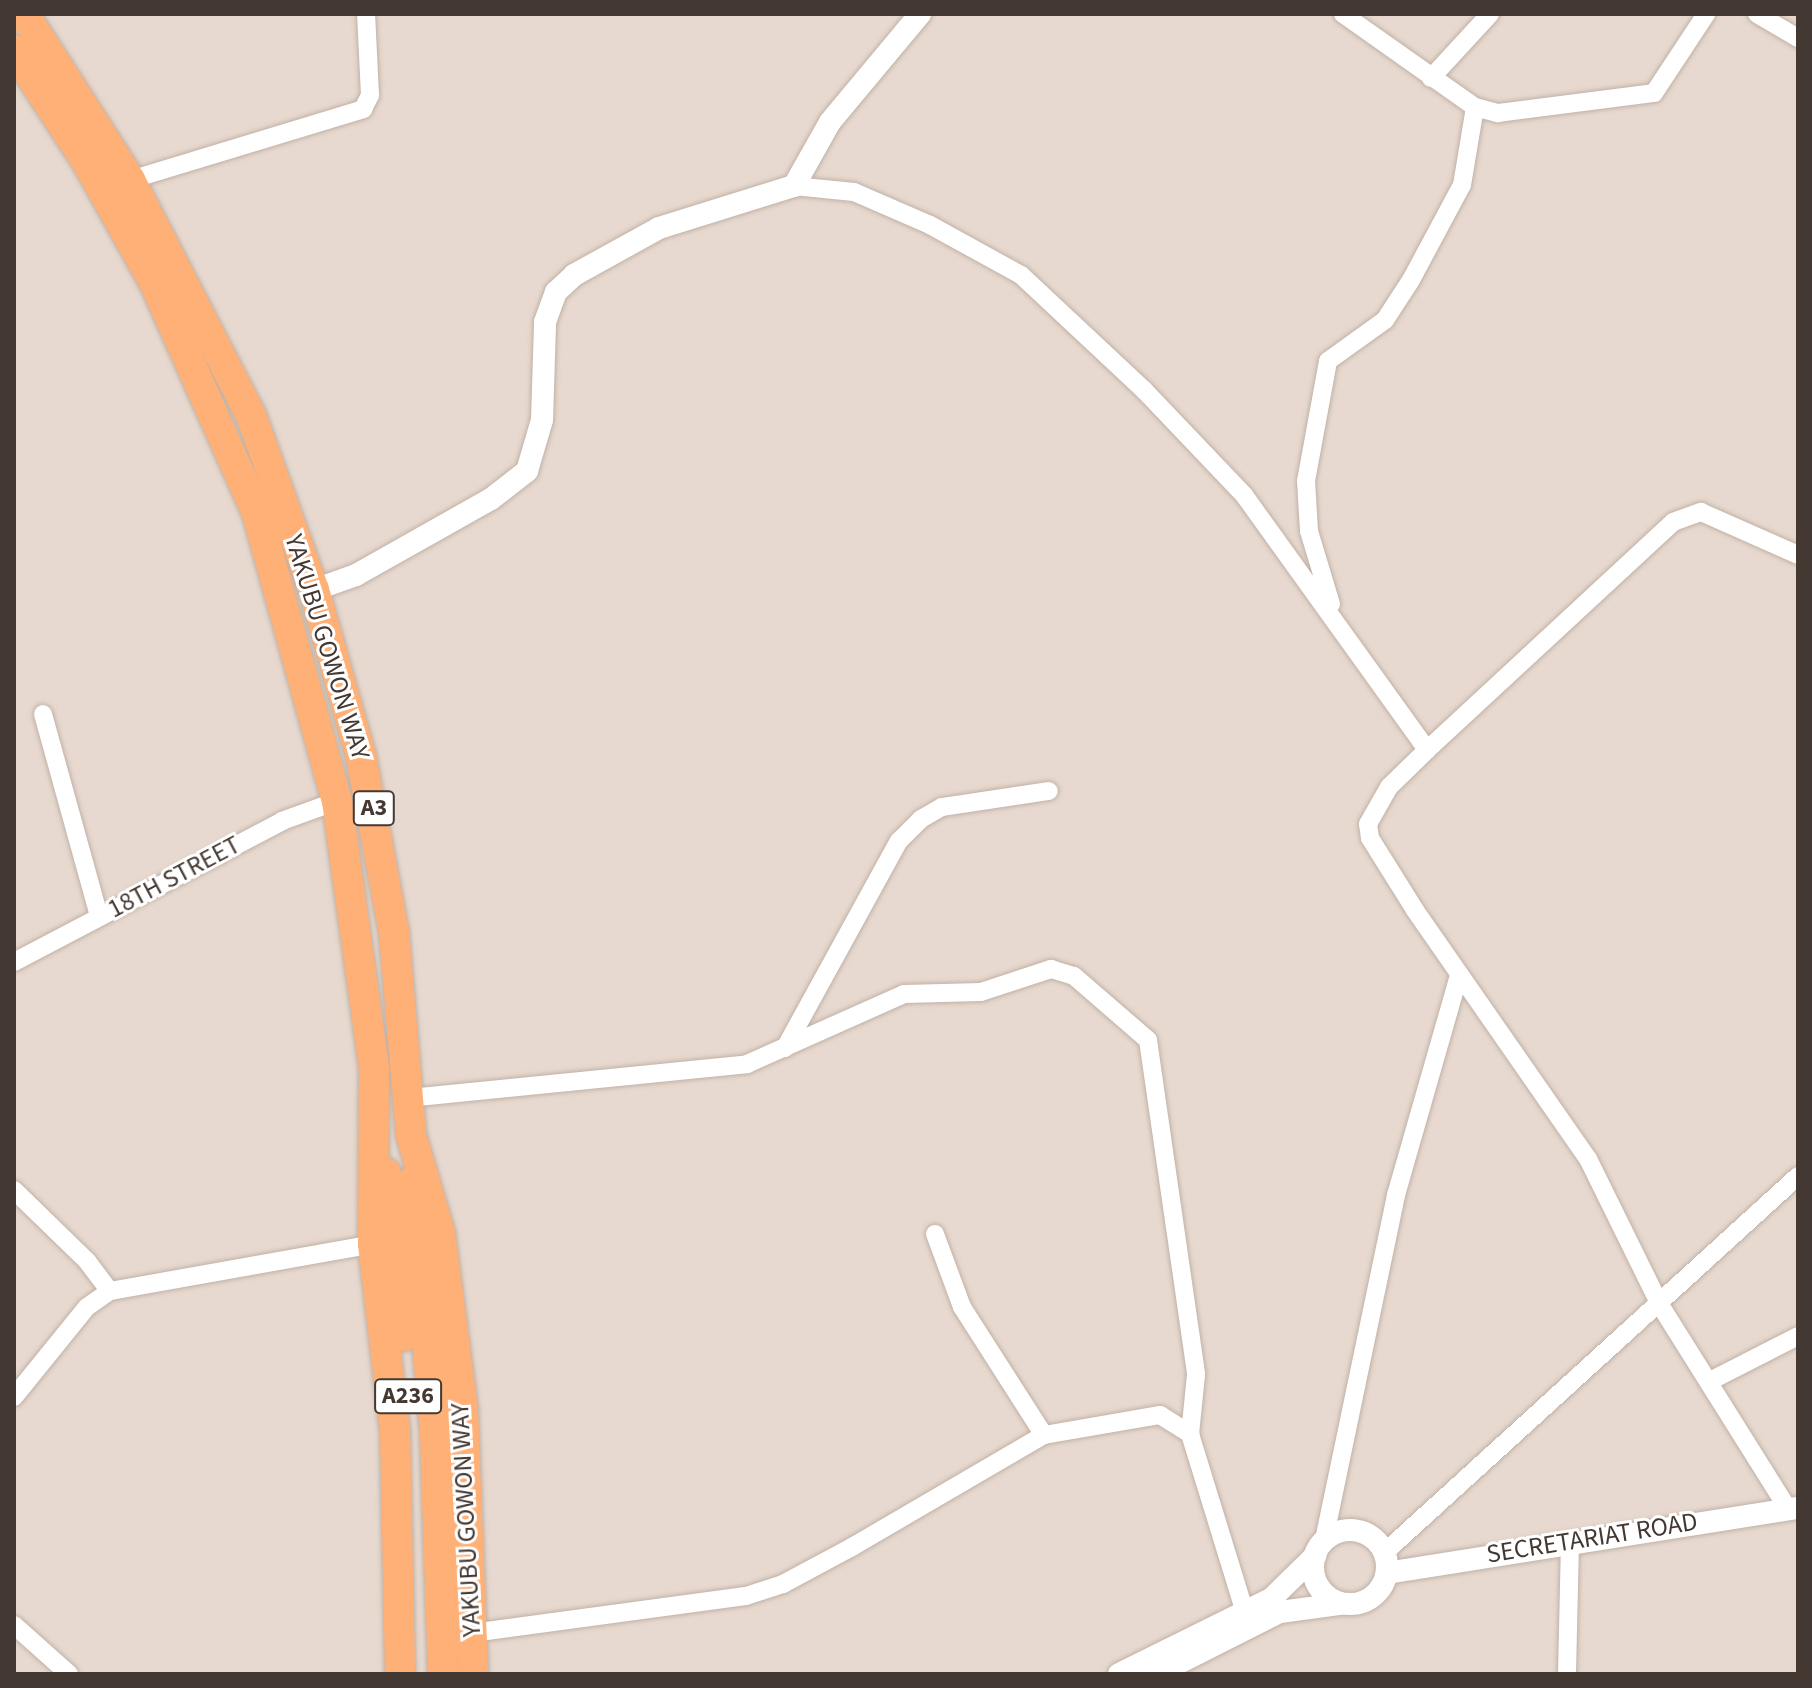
<!DOCTYPE html>
<html>
<head>
<meta charset="utf-8">
<style>
  body { margin:0 }
  #map { position:relative; width:1812px; height:1688px; overflow:hidden; background:#f2e8e1; font-family:"Source Sans 3",sans-serif }
  div>[style] { position:absolute }
  .residential>* { inset:0; background:#e7d9cf; transform-origin:0 0 }
  .roads { filter:drop-shadow(0 0 2px #c1b1a6) drop-shadow(0 0 2px #c1b1a6) }
  .minor>* { height:18px; margin:-9px; padding:0 9px; transform-origin:9px; border-radius:9px; background:#fff }
  .tertiary>* { height:22px; margin:-11px; padding:0 11px; transform-origin:11px; border-radius:11px; background:#fff }
  .tertiary>.ring { margin:-11px; padding:0; box-sizing:content-box; background:none; border:22px solid #fff; border-radius:50% }
  .trunk>* { height:30px; margin:-15px; padding:0 15px; transform-origin:15px; border-radius:15px; background:#ffb076 }
  span { translate:-50% -50%; white-space:nowrap; text-align:center; line-height:1.15; -webkit-text-stroke:6px #fff; paint-order:stroke }
  .shield-label span { padding:2px 6px; background:#fff; border:2px solid; border-radius:6px; -webkit-text-stroke-width:0 }
  .shield-label { font-size:24px; color:#443832; font-weight:700 }
  .street-label { font-size:26px; color:#443832 }
  .frame { position:absolute; inset:0; border:16px solid #443832; pointer-events:none }
</style>
</head>
<body>
<div id="map">
  <div class="residential">
    <div style="left:14px;top:14px;width:1784px;height:1660px"></div>
  </div>
  <div class="roads">
    <div class="minor">
      <div style="left:1343px;top:14px;width:161px;rotate:35.2deg"></div>
      <div style="left:1475px;top:107px;width:24px;rotate:15deg"></div>
      <div style="left:1498px;top:113px;width:157px;rotate:-7.3deg"></div>
      <div style="left:1654px;top:93px;width:95px;rotate:-56.6deg"></div>
      <div style="left:1757px;top:14px;width:48px;rotate:30.3deg"></div>
      <div style="left:1431px;top:78px;width:87px;rotate:-47.3deg"></div>
      <div style="left:130px;top:180px;width:244px;rotate:-16.9deg"></div>
      <div style="left:363px;top:109px;width:16px;rotate:-63deg"></div>
      <div style="left:370px;top:95px;width:81px;rotate:-92.8deg"></div>
      <div style="left:794px;top:186px;width:60px;rotate:5.7deg"></div>
      <div style="left:854px;top:192px;width:83px;rotate:23.5deg"></div>
      <div style="left:930px;top:225px;width:104px;rotate:28.8deg"></div>
      <div style="left:1021px;top:275px;width:168px;rotate:43.1deg"></div>
      <div style="left:1144px;top:390px;width:145px;rotate:46.4deg"></div>
      <div style="left:1244px;top:495px;width:314px;rotate:54.3deg"></div>
      <div style="left:1331px;top:604px;width:76px;rotate:-106.8deg"></div>
      <div style="left:1309px;top:531px;width:50px;rotate:-93.4deg"></div>
      <div style="left:1306px;top:481px;width:122px;rotate:-79.6deg"></div>
      <div style="left:1328px;top:361px;width:70px;rotate:-35.7deg"></div>
      <div style="left:1385px;top:320px;width:48px;rotate:-57deg"></div>
      <div style="left:1411px;top:280px;width:108px;rotate:-61.8deg"></div>
      <div style="left:1462px;top:185px;width:79px;rotate:-80.5deg"></div>
      <div style="left:43px;top:714px;width:210px;rotate:74.5deg"></div>
      <div style="left:14px;top:962px;width:303px;rotate:-27.7deg"></div>
      <div style="left:282px;top:821px;width:59px;rotate:-20deg"></div>
      <div style="left:785px;top:1048px;width:236px;rotate:-61.2deg"></div>
      <div style="left:899px;top:841px;width:31px;rotate:-45deg"></div>
      <div style="left:921px;top:819px;width:24px;rotate:-30deg"></div>
      <div style="left:942px;top:807px;width:108px;rotate:-8.5deg"></div>
      <div style="left:409px;top:1098px;width:340px;rotate:-5.7deg"></div>
      <div style="left:747px;top:1064px;width:172px;rotate:-24deg"></div>
      <div style="left:904px;top:994px;width:77px;rotate:-1.5deg"></div>
      <div style="left:981px;top:992px;width:74px;rotate:-18.2deg"></div>
      <div style="left:1051px;top:969px;width:24px;rotate:17deg"></div>
      <div style="left:1074px;top:976px;width:98px;rotate:40.9deg"></div>
      <div style="left:1148px;top:1040px;width:338px;rotate:81.8deg"></div>
      <div style="left:1196px;top:1375px;width:59px;rotate:95.8deg"></div>
      <div style="left:14px;top:1190px;width:102px;rotate:44.2deg"></div>
      <div style="left:87px;top:1261px;width:38px;rotate:53deg"></div>
      <div style="left:935px;top:1234px;width:78px;rotate:69.7deg"></div>
      <div style="left:962px;top:1307px;width:152px;rotate:57.4deg"></div>
      <div style="left:1710px;top:1381px;width:99px;rotate:-27.1deg"></div>
      <div style="left:14px;top:1397px;width:116px;rotate:-51deg"></div>
      <div style="left:87px;top:1307px;width:28px;rotate:-35deg"></div>
      <div style="left:110px;top:1291px;width:267px;rotate:-10.1deg"></div>
      <div style="left:1788px;top:1509px;width:243px;rotate:-122.1deg"></div>
      <div style="left:1659px;top:1303px;width:161px;rotate:-116.2deg"></div>
      <div style="left:1588px;top:1159px;width:303px;rotate:-124.8deg"></div>
      <div style="left:1415px;top:910px;width:85px;rotate:-122deg"></div>
      <div style="left:1370px;top:838px;width:14px;rotate:-98deg"></div>
      <div style="left:1368px;top:824px;width:43px;rotate:-60.4deg"></div>
      <div style="left:1389px;top:787px;width:53px;rotate:-44.2deg"></div>
      <div style="left:1427px;top:750px;width:335px;rotate:-42.8deg"></div>
      <div style="left:1673px;top:522px;width:30px;rotate:-20deg"></div>
      <div style="left:1701px;top:512px;width:106px;rotate:23.9deg"></div>
      <div style="left:1324px;top:1540px;width:352px;rotate:-78.2deg"></div>
      <div style="left:1396px;top:1195px;width:229px;rotate:-74deg"></div>
      <div style="left:1384px;top:1553px;width:560px;rotate:-42.32deg"></div>
      <div style="left:14px;top:1625px;width:74px;rotate:41.7deg"></div>
      <div style="left:472px;top:1633px;width:276px;rotate:-7.7deg"></div>
      <div style="left:746px;top:1596px;width:39px;rotate:-18deg"></div>
      <div style="left:783px;top:1584px;width:78px;rotate:-28.2deg"></div>
      <div style="left:852px;top:1547px;width:222px;rotate:-30.3deg"></div>
      <div style="left:1044px;top:1435px;width:118px;rotate:-9.8deg"></div>
      <div style="left:1160px;top:1415px;width:36px;rotate:32deg"></div>
      <div style="left:1190px;top:1434px;width:184px;rotate:72.9deg"></div>
      <div style="left:1567px;top:1674px;width:133px;rotate:-88.7deg"></div>
    </div>
    <div class="tertiary">
      <div style="left:314px;top:590px;width:45px;rotate:-19.7deg"></div>
      <div style="left:356px;top:575px;width:155px;rotate:-29.4deg"></div>
      <div style="left:491px;top:499px;width:46px;rotate:-37.9deg"></div>
      <div style="left:527px;top:471px;width:53px;rotate:-73.6deg"></div>
      <div style="left:542px;top:420px;width:98px;rotate:-88.2deg"></div>
      <div style="left:545px;top:322px;width:32px;rotate:-70deg"></div>
      <div style="left:556px;top:292px;width:25px;rotate:-43deg"></div>
      <div style="left:574px;top:275px;width:97px;rotate:-28.9deg"></div>
      <div style="left:659px;top:228px;width:141px;rotate:-17.3deg"></div>
      <div style="left:794px;top:186px;width:73px;rotate:-60.6deg"></div>
      <div style="left:830px;top:122px;width:141px;rotate:-50.2deg"></div>
      <div class="ring" style="left:1313px;top:1530px;width:52px;height:52px"></div>
      <div style="left:1387px;top:1573px;width:416px;rotate:-9deg"></div>
      <div style="left:1119px;top:1674px;width:169px;rotate:-26.3deg"></div>
      <div style="left:1271px;top:1599px;width:62px;rotate:-44.3deg"></div>
      <div style="left:1157px;top:1674px;width:138px;rotate:-26.8deg"></div>
      <div style="left:1280px;top:1612px;width:61px;rotate:-7.6deg"></div>
    </div>
    <div class="trunk">
      <div style="left:24px;top:14px;width:197px;rotate:57.4deg"></div>
      <div style="left:130px;top:180px;width:264px;rotate:62.8deg"></div>
      <div style="left:251px;top:415px;width:186px;rotate:70.2deg"></div>
      <div style="left:314px;top:590px;width:173px;rotate:74.2deg"></div>
      <div style="left:361px;top:756px;width:179px;rotate:79.4deg"></div>
      <div style="left:394px;top:932px;width:204px;rotate:85.2deg"></div>
      <div style="left:411px;top:1135px;width:102px;rotate:73.5deg"></div>
      <div style="left:440px;top:1233px;width:179px;rotate:82.6deg"></div>
      <div style="left:463px;top:1411px;width:263px;rotate:87.8deg"></div>
      <div style="left:14px;top:50px;width:134px;rotate:56.9deg"></div>
      <div style="left:87px;top:162px;width:140px;rotate:60.9deg"></div>
      <div style="left:155px;top:284px;width:251px;rotate:66deg"></div>
      <div style="left:257px;top:513px;width:299px;rotate:74.5deg"></div>
      <div style="left:337px;top:801px;width:271px;rotate:82.1deg"></div>
      <div style="left:374px;top:1069px;width:175px;rotate:90.3deg"></div>
      <div style="left:373px;top:1244px;width:188px;rotate:83.3deg"></div>
      <div style="left:395px;top:1431px;width:243px;rotate:88.8deg"></div>
      <div style="left:386px;top:1173px;width:164px;rotate:84deg"></div>
      <div style="left:413px;top:1181px;width:254px;rotate:85deg"></div>
      <div style="left:435px;top:1434px;width:240px;rotate:88.1deg"></div>
    </div>
  </div>
  <div class="shield-label">
    <span style="left:374px;top:808px">A3</span>
    <span style="left:408px;top:1396px">A236</span>
  </div>
  <div class="street-label">
    <span style="left:327px;top:647px;rotate:73deg">YAKUBU GOWON WAY</span>
    <span style="left:174px;top:877px;rotate:-28deg">18TH STREET</span>
    <span style="left:466px;top:1520px;rotate:-93deg">YAKUBU GOWON WAY</span>
    <span style="left:1592px;top:1538px;rotate:-9deg">SECRETARIAT ROAD</span>
  </div>
  <div class="frame"></div>
</div>
</body>
</html>
